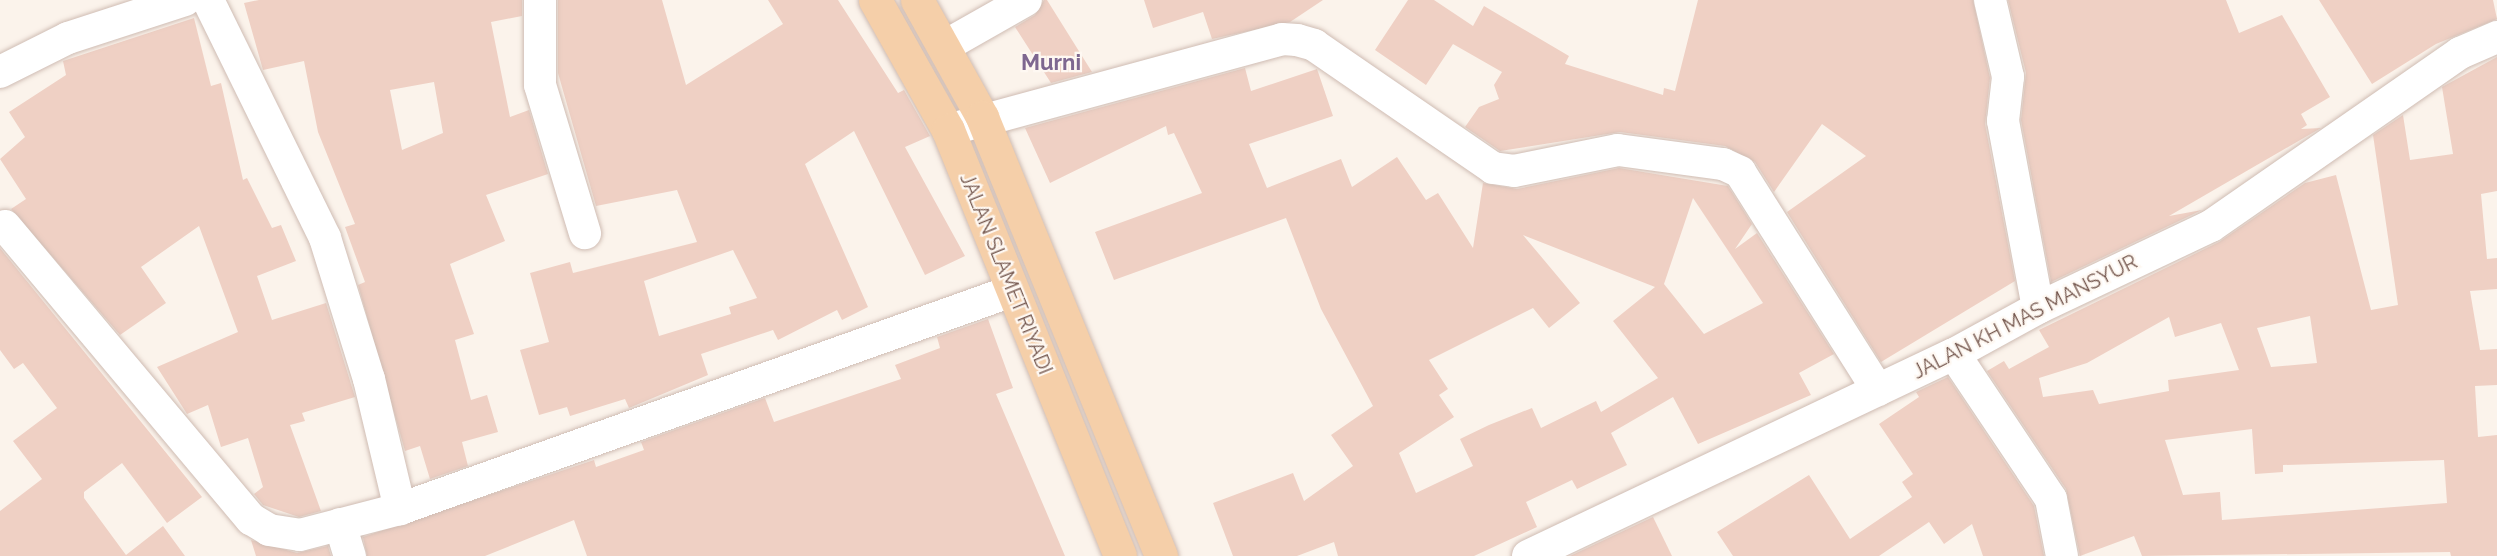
<!DOCTYPE html>
<html>
<head>
<meta charset="utf-8">
<style>
  body { margin:0 }
  #map { position:relative; width:2497px; height:556px; overflow:hidden; background:#fbf3eb; font-family:Raleway,sans-serif }
  div>[style] { position:absolute }
  .building>* { inset:0; background:#efd0c4 }
  .roads { filter:drop-shadow(0 0 2px #cfbcb3) drop-shadow(0 0 2px #cfbcb3) }
  .minor>* { height:32px; margin:-16px; padding:0 16px; transform-origin:16px; border-radius:16px; background:#fff }
  .major>* { height:33px; margin:-16.5px; padding:0 16.5px; transform-origin:16.5px; border-radius:16.5px; background:#f5cfa9 }
  span { translate:-50% -50%; white-space:nowrap; text-align:center; line-height:1.15; -webkit-text-stroke:4.5px #fef8f2; paint-order:stroke }
  .street-label { font-size:20px; color:#75584f }
  .quarter-label { font-size:22px; color:#7e6790; font-weight:700 }
</style>
</head>
<body>
<div id="map">
  <div class="building">
    <div style="clip-path:polygon(evenodd,259px 0,522px 0,522px 16px,491px 22px,510px 117px,529px 110px,548px 174px,486px 195px,505px 241px,450px 264px,474px 334px,455px 340px,471px 400px,487px 395px,498px 432px,462px 442px,468px 466px,430px 479px,420px 446px,405px 451px,358px 285px,365px 282px,345px 227px,355px 224px,318px 132px,304px 61px,263px 70px,244px 3px,259px 0,434px 82px,443px 133px,402px 150px,390px 90px,434px 82px)"></div>
    <div style="clip-path:polygon(evenodd,558px 0,662px 0,686px 85px,783px 24px,768px 0,838px 0,898px 93px,904px 90px,930px 136px,905px 147px,965px 256px,925px 275px,854px 131px,805px 164px,868px 307px,842px 320px,837px 310px,778px 340px,773px 330px,701px 354px,708px 375px,629px 408px,625px 399px,570px 416px,567px 407px,539px 415px,520px 350px,549px 342px,530px 273px,570px 262px,573px 273px,697px 242px,677px 190px,596px 206px,558px 73px,558px 0,733px 250px,757px 298px,729px 307px,731px 314px,659px 336px,644px 281px,733px 250px)"></div>
    <div style="clip-path:polygon(1044px 0,1047px 0,1092px 72px,1051px 83px,1015px 27px,1035px 15px)"></div>
    <div style="clip-path:polygon(1144px 0,1323px 0,1290px 22px,1212px 39px,1203px 12px,1153px 28px)"></div>
    <div style="clip-path:polygon(1408px 0,1434px 0,1473px 26px,1484px 6px,1569px 56px,1565px 64px,1663px 95px,1664px 88px,1675px 91px,1698px 0,1973px 0,1990px 78px,1985px 124px,2015px 281px,1881px 362px,1787px 212px,1866px 156px,1822px 124px,1774px 192px,1755px 162px,1725px 146px,1620px 132px,1500px 151px,1465px 127px,1479px 107px,1499px 99px,1494px 85px,1502px 72px,1453px 44px,1426px 85px,1375px 50px)"></div>
    <div style="clip-path:polygon(2008px 0,2226px 0,2239px 33px,2282px 15px,2330px 97px,2301px 114px,2307px 125px,2301px 129px,2321px 128px,2169px 216px,2202px 210px,2051px 282px,2021px 120px,2026px 73px)"></div>
    <div style="clip-path:polygon(2319px 0,2493px 0,2497px 19px,2436px 44px,2372px 84px)"></div>
    <div style="clip-path:polygon(194px 18px,211px 86px,221px 83px,243px 180px,247px 178px,272px 228px,281px 225px,296px 261px,257px 276px,272px 320px,326px 303px,355px 397px,302px 413px,305px 421px,290px 425px,321px 511px,299px 517px,263px 505px,254px 494px,263px 487px,248px 438px,221px 447px,208px 405px,187px 414px,157px 367px,238px 332px,199px 226px,141px 267px,166px 303px,120px 335px,11px 209px,26px 199px,0 159px,25px 137px,9px 112px,66px 75px,63px 61px)"></div>
    <div style="clip-path:polygon(evenodd,2497px 57px,2497px 191px,2481px 194px,2487px 259px,2497px 258px,2497px 289px,2470px 291px,2480px 350px,2497px 349px,2497px 385px,2475px 386px,2478px 437px,2497px 435px,2497px 556px,2451px 556px,2450px 552px,2142px 556px,2134px 536px,2080px 556px,2066px 489px,1987px 371px,2004px 361px,2009px 369px,2049px 347px,2039px 330px,2219px 242px,2305px 183px,2336px 175px,2371px 310px,2398px 305px,2373px 135px,2403px 115px,2410px 160px,2453px 154px,2442px 87px,2497px 57px,2310px 316px,2317px 363px,2271px 367px,2257px 328px,2310px 316px,2497px 57px,2169px 317px,2175px 337px,2221px 323px,2239px 370px,2168px 380px,2169px 391px,2099px 404px,2093px 390px,2043px 397px,2039px 378px,2087px 363px,2169px 317px,2497px 57px,2252px 429px,2255px 474px,2283px 472px,2283px 465px,2444px 460px,2447px 503px,2222px 520px,2220px 492px,2183px 495px,2165px 440px,2252px 429px)"></div>
    <div style="clip-path:polygon(evenodd,1245px 68px,1251px 91px,1317px 69px,1333px 116px,1249px 144px,1267px 188px,1341px 159px,1352px 187px,1397px 157px,1426px 200px,1438px 193px,1473px 248px,1483px 183px,1517px 189px,1619px 168px,1728px 186px,1752px 224px,1735px 249px,1757px 233px,1834px 354px,1799px 373px,1811px 395px,1698px 444px,1673px 397px,1611px 433px,1627px 465px,1577px 489px,1572px 480px,1526px 502px,1537px 527px,1474px 556px,1338px 556px,1334px 542px,1297px 556px,1233px 556px,1213px 503px,1293px 473px,1304px 501px,1353px 466px,1331px 435px,1373px 406px,1321px 309px,1286px 218px,1114px 280px,1095px 232px,1202px 193px,1174px 133px,1168px 135px,1166px 126px,1050px 183px,1025px 128px,1245px 68px,1693px 198px,1763px 303px,1704px 334px,1664px 284px,1693px 198px,1245px 68px,1523px 235px,1655px 287px,1613px 321px,1658px 378px,1601px 412px,1596px 401px,1541px 428px,1532px 408px,1489px 425px,1460px 439px,1473px 466px,1416px 493px,1399px 453px,1454px 417px,1439px 395px,1448px 389px,1429px 360px,1533px 308px,1549px 328px,1580px 303px,1523px 235px)"></div>
    <div style="clip-path:polygon(0 248px,202px 497px,167px 523px,122px 463px,84px 492px,84px 498px,126px 555px,163px 526px,185px 556px,0 556px,0 511px,42px 479px,13px 441px,57px 408px,23px 363px,14px 369px,0 350px)"></div>
    <div style="clip-path:polygon(988px 319px,1013px 388px,996px 394px,1065px 556px,587px 556px,574px 520px,485px 556px,367px 556px,363px 537px,594px 460px,596px 467px,644px 450px,641px 442px,765px 398px,774px 422px,901px 379px,895px 365px,940px 348px,937px 337px)"></div>
    <div style="clip-path:polygon(1948px 377px,2034px 506px,2044px 556px,1983px 556px,1972px 524px,1944px 544px,1929px 522px,1879px 556px,1733px 556px,1717px 532px,1809px 475px,1850px 539px,1912px 497px,1902px 482px,1913px 474px,1879px 424px,1919px 397px,1916px 392px)"></div>
    <div style="clip-path:polygon(1653px 517px,1672px 556px,1570px 556px)"></div>
    <div style="clip-path:polygon(251px 540px,297px 553px,328px 546px,331px 556px,256px 556px)"></div>
  </div>
  <div class="roads">
    <div class="minor">
      <div style="left:208px;top:0;width:265px;rotate:63.8deg"></div>
      <div style="left:325px;top:238px;width:148px;rotate:72.7deg"></div>
      <div style="left:369px;top:379px;width:134px;rotate:76.6deg"></div>
      <div style="left:540px;top:0;width:85px;rotate:90deg"></div>
      <div style="left:540px;top:85px;width:155px;rotate:73.1deg"></div>
      <div style="left:1990px;top:0;width:79px;rotate:76.8deg"></div>
      <div style="left:2008px;top:77px;width:44px;rotate:96.5deg"></div>
      <div style="left:2003px;top:121px;width:190px;rotate:79.4deg"></div>
      <div style="left:945px;top:46px;width:93px;rotate:-29.6deg"></div>
      <div style="left:0;top:72px;width:76px;rotate:-26.6deg"></div>
      <div style="left:68px;top:38px;width:123px;rotate:-18deg"></div>
      <div style="left:948px;top:130px;width:346px;rotate:-15.2deg"></div>
      <div style="left:1282px;top:39px;width:15px;rotate:4deg"></div>
      <div style="left:1297px;top:40px;width:18px;rotate:16deg"></div>
      <div style="left:1314px;top:45px;width:217px;rotate:34.5deg"></div>
      <div style="left:1493px;top:168px;width:21px;rotate:8deg"></div>
      <div style="left:1514px;top:171px;width:106px;rotate:-11.4deg"></div>
      <div style="left:1618px;top:150px;width:106px;rotate:7.6deg"></div>
      <div style="left:1723px;top:164px;width:19px;rotate:25deg"></div>
      <div style="left:1740px;top:172px;width:258px;rotate:57.7deg"></div>
      <div style="left:5px;top:226px;width:383px;rotate:50deg"></div>
      <div style="left:251px;top:519px;width:21px;rotate:31deg"></div>
      <div style="left:269px;top:530px;width:31px;rotate:9deg"></div>
      <div style="left:300px;top:535px;width:103px;rotate:-14.6deg"></div>
      <div style="left:400px;top:509px;width:650px;rotate:-19.61deg"></div>
      <div style="left:1954px;top:354px;width:174px;rotate:56.2deg"></div>
      <div style="left:2051px;top:499px;width:58px;rotate:79.1deg"></div>
      <div style="left:340px;top:524px;width:34px;rotate:73deg"></div>
      <div style="left:1528px;top:556px;width:471px;rotate:-25.4deg"></div>
      <div style="left:1954px;top:354px;width:96px;rotate:-28.7deg"></div>
      <div style="left:2038px;top:308px;width:191px;rotate:-25.4deg"></div>
      <div style="left:2211px;top:226px;width:303px;rotate:-34.8deg"></div>
      <div style="left:2460px;top:53px;width:40px;rotate:-23.4deg"></div>
    </div>
    <div class="major">
      <div style="left:875px;top:0;width:149px;rotate:60.7deg"></div>
      <div style="left:948px;top:130px;width:459px;rotate:68deg"></div>
      <div style="left:917px;top:0;width:134px;rotate:60.9deg"></div>
      <div style="left:982px;top:117px;width:474px;rotate:67.8deg"></div>
    </div>
  </div>
  <div class="street-label">
    <span style="left:1006px;top:274px;rotate:68deg">JALAN SLAMET RIYADI</span>
    <span style="left:2025px;top:317px;rotate:-27deg">JALAN KH MAS MANSYUR</span>
  </div>
  <div class="quarter-label">
    <span style="left:1051px;top:63px">Murni</span>
  </div>
</div>
</body>
</html>
